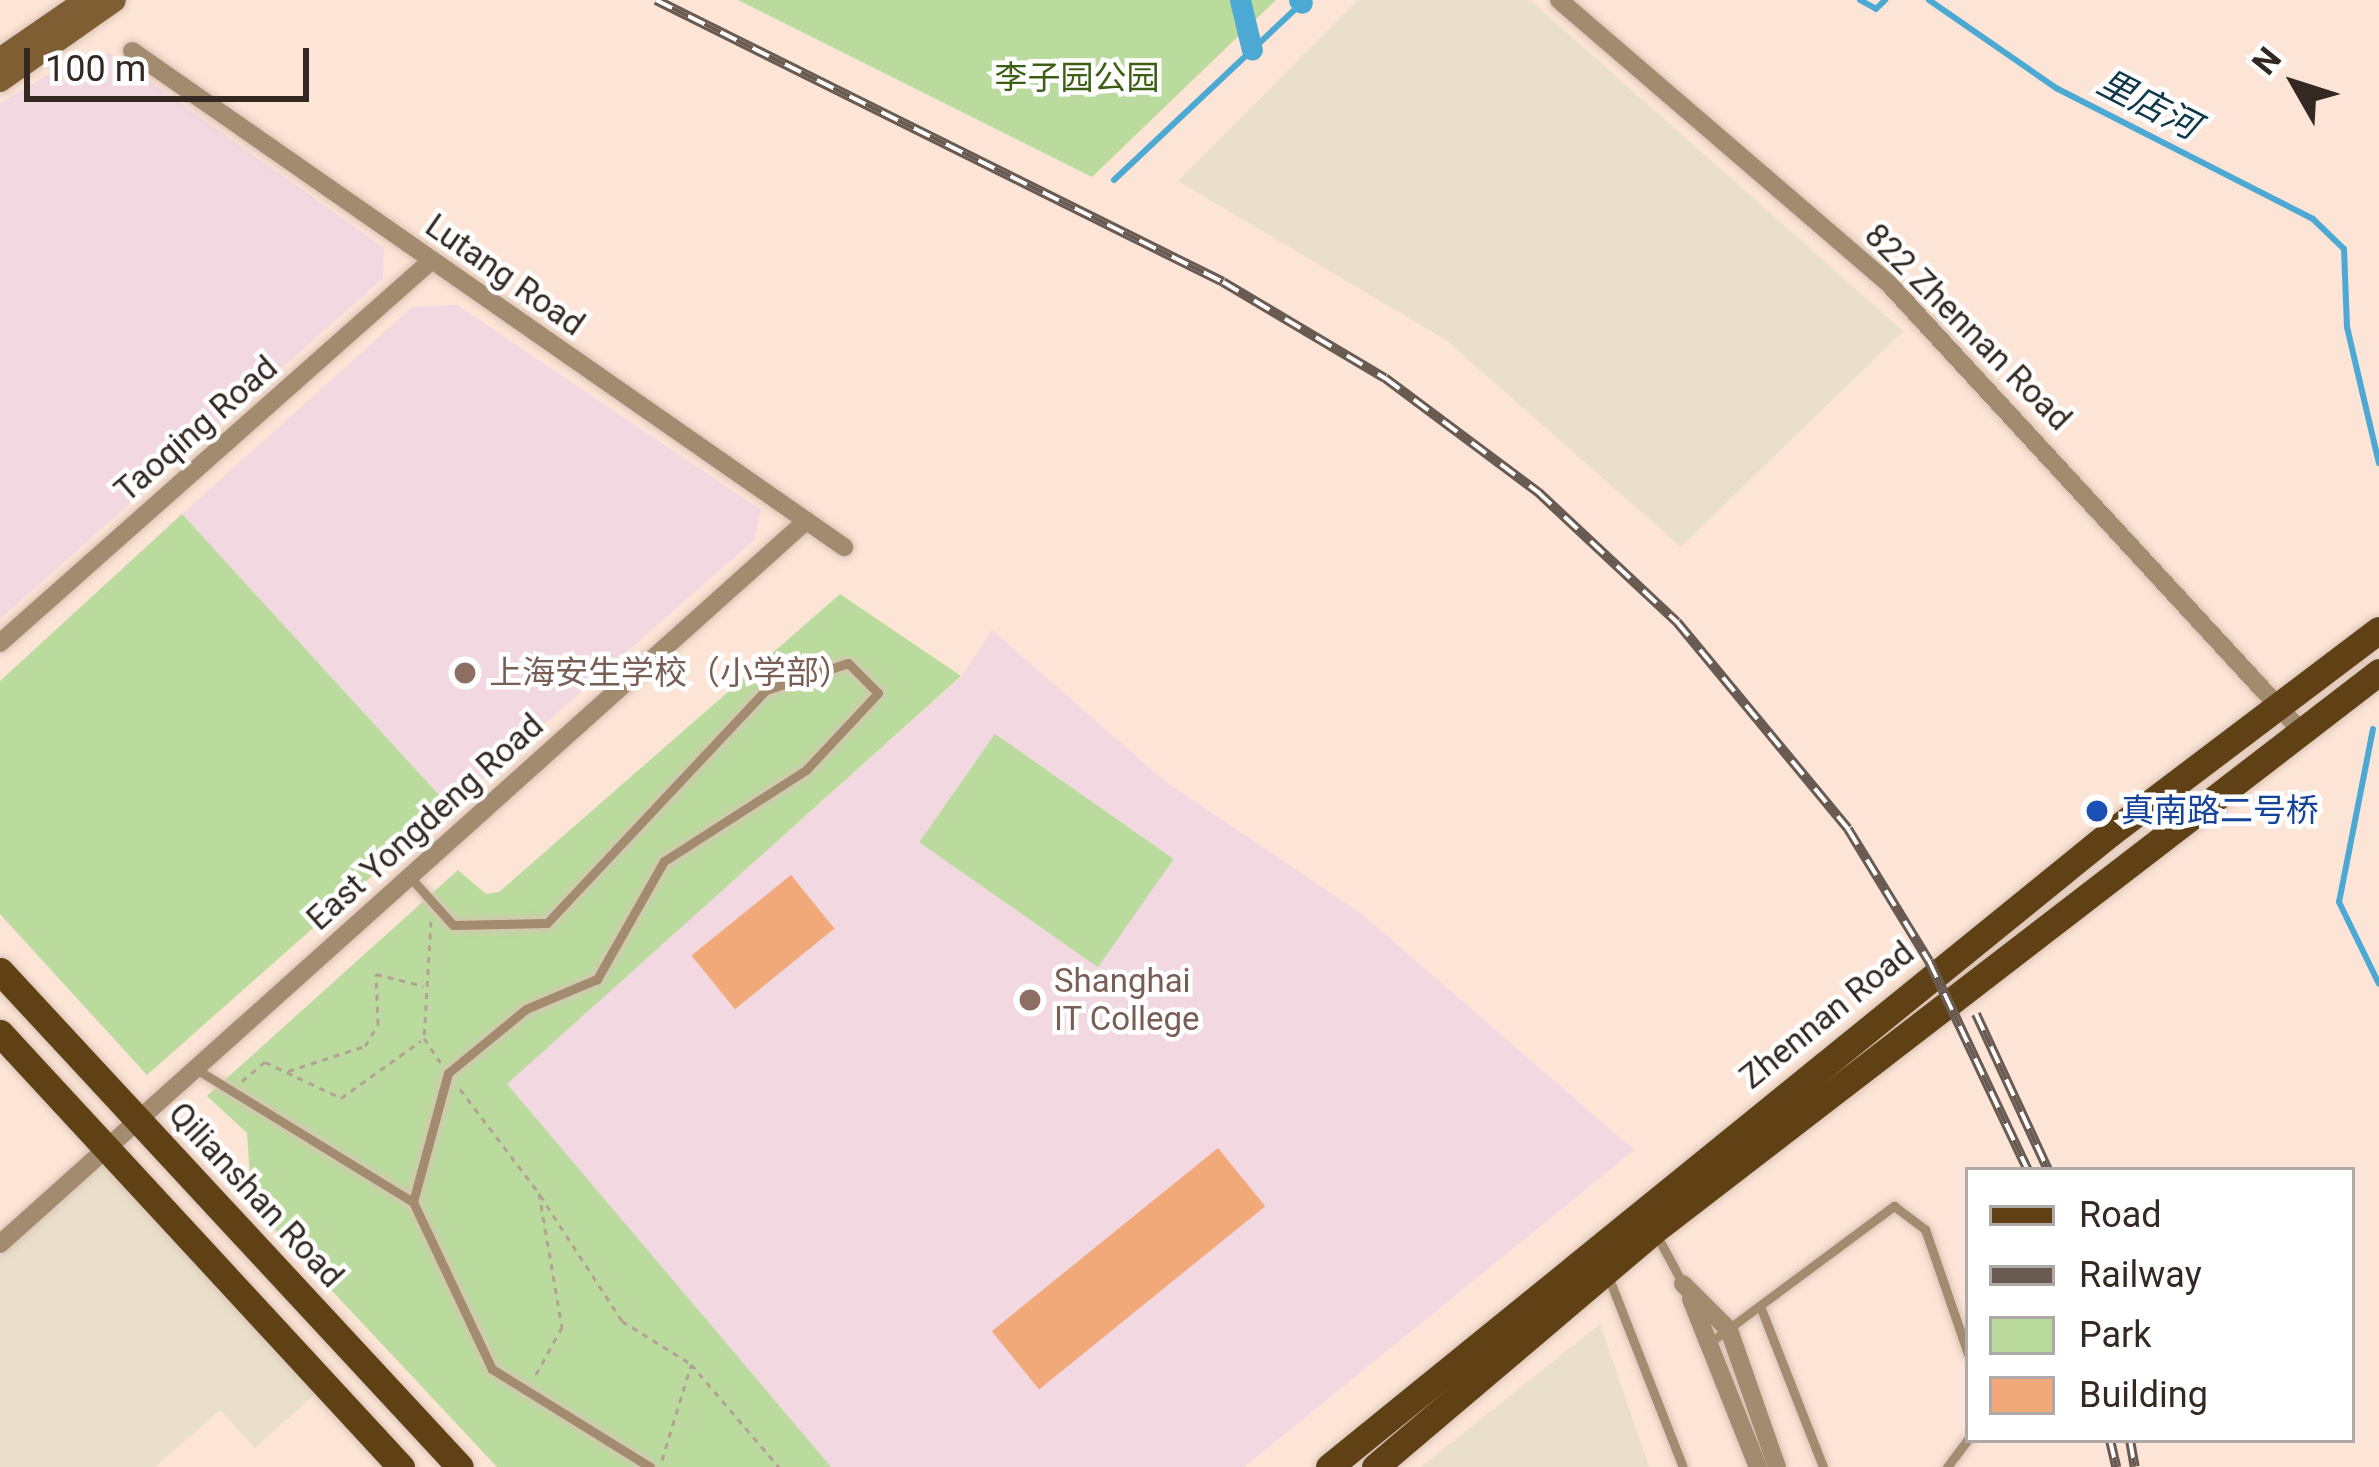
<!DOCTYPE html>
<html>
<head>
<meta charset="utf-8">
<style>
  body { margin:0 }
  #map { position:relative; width:2379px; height:1467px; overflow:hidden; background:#fce5d6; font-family:Roboto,"Noto Sans SC",sans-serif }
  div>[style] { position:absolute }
  .commercial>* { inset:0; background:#e9dfca }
  .education>* { inset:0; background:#f1d8e1 }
  .green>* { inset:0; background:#badb9d; transform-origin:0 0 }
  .stream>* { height:6px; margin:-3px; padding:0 3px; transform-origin:3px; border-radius:3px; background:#4ca9d3 }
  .canal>* { height:21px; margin:-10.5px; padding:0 10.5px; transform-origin:10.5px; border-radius:10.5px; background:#4ca9d3 }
  .building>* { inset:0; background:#f2a97a; transform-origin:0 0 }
  .path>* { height:3px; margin-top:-1.5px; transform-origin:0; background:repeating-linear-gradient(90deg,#b4a195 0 6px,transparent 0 12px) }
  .roads { filter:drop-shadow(0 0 3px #d8c3b6) drop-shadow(0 0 3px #d8c3b6) }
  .service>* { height:9px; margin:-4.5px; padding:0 4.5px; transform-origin:4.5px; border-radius:4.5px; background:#a38b70 }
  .minor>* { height:18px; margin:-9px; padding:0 9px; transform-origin:9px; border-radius:9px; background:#a38b70 }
  .secondary>* { height:24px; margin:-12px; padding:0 12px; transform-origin:12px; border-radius:12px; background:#7f5e34 }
  .primary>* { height:27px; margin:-13.5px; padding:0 13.5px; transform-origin:13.5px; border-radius:13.5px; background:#604015 }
  .rail>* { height:10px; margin-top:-5px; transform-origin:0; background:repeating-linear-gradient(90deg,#fff 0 18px,#695b52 0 36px); box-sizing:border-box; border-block:3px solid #695b52 }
  .dots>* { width:33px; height:33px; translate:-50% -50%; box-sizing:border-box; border:6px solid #fff; border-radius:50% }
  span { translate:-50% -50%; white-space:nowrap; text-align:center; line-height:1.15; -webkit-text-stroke:9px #fff; paint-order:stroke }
  .park-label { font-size:33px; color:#3d5f14 }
  .street-label { font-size:33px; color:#342922 }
  .education-label { font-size:33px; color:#785e54 }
  .left { translate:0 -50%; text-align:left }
  .transit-label { font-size:33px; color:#164399 }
  .water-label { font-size:36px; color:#0f394a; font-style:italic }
  .legend { position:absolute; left:1965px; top:1167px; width:390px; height:276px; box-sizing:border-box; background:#fff; border:3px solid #aea9a7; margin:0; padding:15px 21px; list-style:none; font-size:36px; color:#342922 }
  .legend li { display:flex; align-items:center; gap:24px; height:60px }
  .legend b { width:60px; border:3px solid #aea9a7 }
  .north { position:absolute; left:2235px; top:24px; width:120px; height:120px; -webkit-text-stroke:9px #fff; paint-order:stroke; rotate:309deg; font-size:33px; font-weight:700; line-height:48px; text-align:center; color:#342922 }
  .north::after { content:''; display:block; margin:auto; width:42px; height:54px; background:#342922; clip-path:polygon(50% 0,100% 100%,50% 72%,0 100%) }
  .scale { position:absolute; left:24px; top:48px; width:285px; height:54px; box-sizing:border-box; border:6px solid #342922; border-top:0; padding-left:15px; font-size:36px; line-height:42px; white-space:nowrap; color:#342922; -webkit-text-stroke:9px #fff; paint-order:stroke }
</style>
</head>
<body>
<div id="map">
  <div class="commercial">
    <div style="clip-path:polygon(1358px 0,1530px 0,1903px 331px,1681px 547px,1446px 340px,1178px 181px)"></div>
    <div style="clip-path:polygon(108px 1158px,317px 1392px,255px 1448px,220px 1410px,155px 1467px,0 1467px,0 1255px)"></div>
    <div style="clip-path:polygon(1600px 1324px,1649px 1467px,1421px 1467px)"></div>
  </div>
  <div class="education">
    <div style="clip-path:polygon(110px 53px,384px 248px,383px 278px,0 619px,0 103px,78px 57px)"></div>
    <div style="clip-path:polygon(457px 305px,761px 510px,754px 540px,450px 807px,182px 514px,412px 307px)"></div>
    <div style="clip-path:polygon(992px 630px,1162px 779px,1364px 916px,1634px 1150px,1244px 1467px,831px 1467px,506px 1084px,961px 677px)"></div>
  </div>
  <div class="green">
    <div style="clip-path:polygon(738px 0,1276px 0,1092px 177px)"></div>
    <div style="clip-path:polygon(182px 514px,450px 807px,147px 1075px,0 914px,0 681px)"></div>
    <div style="clip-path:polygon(840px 594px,961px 676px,507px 1084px,831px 1467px,497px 1467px,262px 1216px,272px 1202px,250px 1178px,247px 1133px,207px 1096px,458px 870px,486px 894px,499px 892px)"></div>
    <div style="left:995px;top:734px;width:218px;height:132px;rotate:35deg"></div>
  </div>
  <div class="stream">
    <div style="left:1860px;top:0;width:18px;rotate:29deg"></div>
    <div style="left:1876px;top:9px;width:13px;rotate:-45deg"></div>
    <div style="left:1929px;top:0;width:155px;rotate:34.7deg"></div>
    <div style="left:2056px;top:88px;width:288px;rotate:27deg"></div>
    <div style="left:2313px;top:219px;width:43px;rotate:44.1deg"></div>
    <div style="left:2344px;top:249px;width:78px;rotate:87.8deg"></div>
    <div style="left:2347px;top:327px;width:140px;rotate:76.8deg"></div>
    <div style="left:1114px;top:180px;width:262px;rotate:-43.3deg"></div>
    <div style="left:2373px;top:729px;width:176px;rotate:101.1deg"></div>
    <div style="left:2339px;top:902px;width:91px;rotate:64deg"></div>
  </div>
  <div class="canal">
    <div style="left:1240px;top:0;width:51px;rotate:76.5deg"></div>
    <div style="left:1299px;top:0;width:4px;rotate:45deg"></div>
  </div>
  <div class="building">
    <div style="left:791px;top:875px;width:69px;height:128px;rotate:51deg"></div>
    <div style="left:1218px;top:1148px;width:75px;height:291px;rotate:51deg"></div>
  </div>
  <div class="path">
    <div style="left:431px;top:921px;width:117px;rotate:93.4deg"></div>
    <div style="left:424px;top:1038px;width:29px;rotate:56deg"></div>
    <div style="left:288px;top:1071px;width:81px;rotate:-18deg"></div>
    <div style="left:365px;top:1046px;width:26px;rotate:-59deg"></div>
    <div style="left:378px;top:1024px;width:50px;rotate:-92.3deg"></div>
    <div style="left:376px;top:974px;width:49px;rotate:14deg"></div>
    <div style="left:242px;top:1081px;width:30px;rotate:-40deg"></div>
    <div style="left:265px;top:1062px;width:84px;rotate:25.3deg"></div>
    <div style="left:341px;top:1098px;width:98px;rotate:-35.5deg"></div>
    <div style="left:460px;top:1089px;width:131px;rotate:52.8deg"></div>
    <div style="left:539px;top:1193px;width:136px;rotate:80.3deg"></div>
    <div style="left:562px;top:1327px;width:60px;rotate:118.7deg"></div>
    <div style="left:540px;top:1195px;width:150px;rotate:56.9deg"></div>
    <div style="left:622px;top:1321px;width:81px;rotate:31.9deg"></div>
    <div style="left:691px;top:1364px;width:135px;rotate:49.5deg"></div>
    <div style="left:662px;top:1460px;width:99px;rotate:-73deg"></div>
  </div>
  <div class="roads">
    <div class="service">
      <div style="left:409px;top:876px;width:66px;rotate:48.1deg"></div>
      <div style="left:453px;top:925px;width:94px;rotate:-1.2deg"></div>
      <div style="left:547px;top:923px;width:320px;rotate:-46.8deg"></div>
      <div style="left:766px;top:690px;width:86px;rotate:-18.2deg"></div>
      <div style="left:848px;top:663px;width:42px;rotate:45deg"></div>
      <div style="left:878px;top:693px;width:105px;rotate:133.1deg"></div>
      <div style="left:806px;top:770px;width:169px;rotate:147.3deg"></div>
      <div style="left:664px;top:861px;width:136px;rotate:119.6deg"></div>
      <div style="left:597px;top:979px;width:77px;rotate:157.1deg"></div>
      <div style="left:526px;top:1009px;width:101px;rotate:140.6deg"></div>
      <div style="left:448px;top:1073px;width:134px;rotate:105.2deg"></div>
      <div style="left:196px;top:1069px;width:255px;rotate:31.5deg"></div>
      <div style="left:413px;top:1202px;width:185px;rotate:64.7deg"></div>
      <div style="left:492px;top:1369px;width:186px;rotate:31.8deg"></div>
      <div style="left:1657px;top:1236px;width:55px;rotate:61.6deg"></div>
      <div style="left:1608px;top:1276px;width:205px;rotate:68.6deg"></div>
      <div style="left:1760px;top:1306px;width:173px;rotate:68.6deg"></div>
      <div style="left:1712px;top:1341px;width:227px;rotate:-36.6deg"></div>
      <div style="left:1894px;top:1206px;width:39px;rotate:37deg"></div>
      <div style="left:1925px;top:1229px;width:132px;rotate:71deg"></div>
      <div style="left:1947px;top:1467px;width:35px;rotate:-53deg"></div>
    </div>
    <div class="minor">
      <div style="left:1559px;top:0;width:434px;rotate:40.7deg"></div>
      <div style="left:1888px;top:283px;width:608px;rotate:47.33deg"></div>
      <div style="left:132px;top:51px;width:868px;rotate:34.86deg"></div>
      <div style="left:0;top:643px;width:577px;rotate:-41.56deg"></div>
      <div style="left:0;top:1244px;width:1083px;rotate:-41.89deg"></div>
      <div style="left:1683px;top:1284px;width:65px;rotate:45deg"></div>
      <div style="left:1729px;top:1330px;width:145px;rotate:70.7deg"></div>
      <div style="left:1691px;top:1299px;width:181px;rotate:68.3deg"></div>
    </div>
    <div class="secondary">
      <div style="left:0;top:60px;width:106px;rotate:-34.6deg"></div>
      <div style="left:0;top:80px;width:139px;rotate:-35.1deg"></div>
    </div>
    <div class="primary">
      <div style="left:0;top:971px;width:676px;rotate:47.16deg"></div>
      <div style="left:0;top:1033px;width:591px;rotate:47.26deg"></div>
      <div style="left:1329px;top:1467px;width:1005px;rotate:-39.06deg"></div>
      <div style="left:2109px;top:834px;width:338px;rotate:-37.1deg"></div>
      <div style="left:1375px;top:1467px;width:365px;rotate:-40.3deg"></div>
      <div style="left:1653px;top:1231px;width:916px;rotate:-37.6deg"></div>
    </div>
  </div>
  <div class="rail">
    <div style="left:656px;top:0;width:633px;rotate:26.44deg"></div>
    <div style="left:1223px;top:282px;width:188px;rotate:30.7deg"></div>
    <div style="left:1385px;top:378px;width:191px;rotate:36.7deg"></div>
    <div style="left:1538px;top:492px;width:190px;rotate:43.1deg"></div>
    <div style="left:1677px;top:622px;width:268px;rotate:50.4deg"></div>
    <div style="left:1848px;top:829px;width:155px;rotate:58.5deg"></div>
    <div style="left:1929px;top:961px;width:231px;rotate:64.7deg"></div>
    <div style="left:1976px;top:1014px;width:172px;rotate:65.2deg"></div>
    <div style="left:2110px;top:1440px;width:28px;rotate:77deg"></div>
    <div style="left:2130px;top:1440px;width:27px;rotate:80deg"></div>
  </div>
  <div class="dots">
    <div style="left:465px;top:673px;background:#8d6e63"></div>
    <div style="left:2097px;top:811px;background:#1a4fb4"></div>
    <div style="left:1030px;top:1000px;background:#8d6e63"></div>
  </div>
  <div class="park-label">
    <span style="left:1077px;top:78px">李子园公园</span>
  </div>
  <div class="street-label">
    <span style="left:505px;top:275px;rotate:35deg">Lutang Road</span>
    <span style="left:1968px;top:327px;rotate:45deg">822 Zhennan Road</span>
    <span style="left:196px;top:429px;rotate:-41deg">Taoqing Road</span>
    <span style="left:425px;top:822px;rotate:-42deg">East Yongdeng Road</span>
    <span style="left:1827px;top:1015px;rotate:-39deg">Zhennan Road</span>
    <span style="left:256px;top:1195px;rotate:47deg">Qilianshan Road</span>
  </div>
  <div class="education-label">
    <span class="left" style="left:489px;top:673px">上海安生学校（小学部）</span>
    <span class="left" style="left:1054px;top:1000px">Shanghai<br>IT College</span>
  </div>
  <div class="transit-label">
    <span class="left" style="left:2121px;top:811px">真南路二号桥</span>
  </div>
  <div class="water-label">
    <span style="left:2148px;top:105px;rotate:27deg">里店河</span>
  </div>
  <ul class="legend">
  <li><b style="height:15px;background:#604015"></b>Road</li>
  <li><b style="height:15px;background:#695b52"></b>Railway</li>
  <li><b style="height:33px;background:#badb9d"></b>Park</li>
  <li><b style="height:33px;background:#f2a97a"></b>Building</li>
  </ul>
  <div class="north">N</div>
  <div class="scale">100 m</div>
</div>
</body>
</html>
